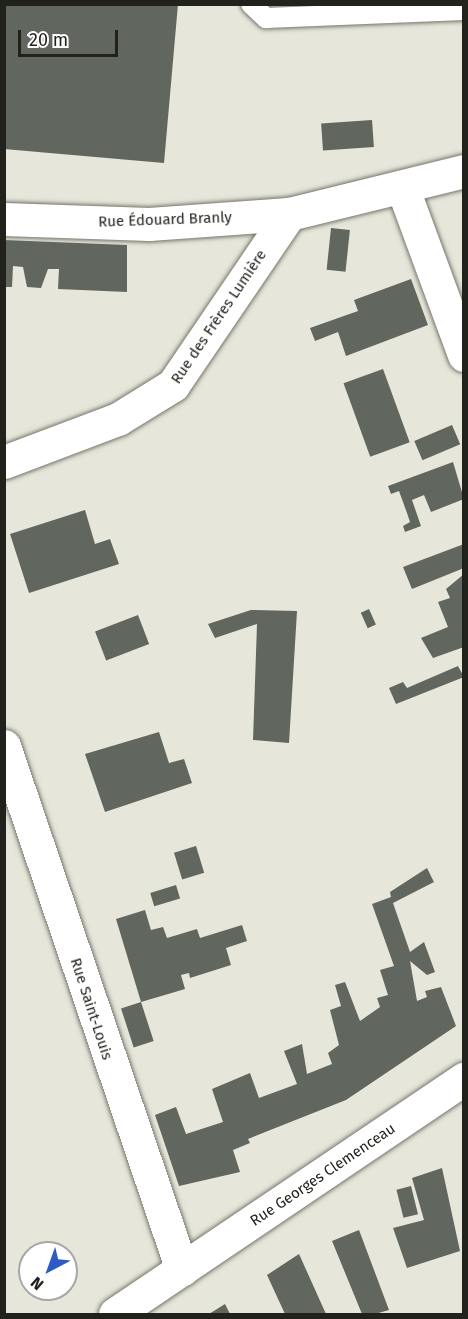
<!DOCTYPE html>
<html>
<head>
<meta charset="utf-8">
<style>
  body { margin:0 }
  #map { position:relative; width:468px; height:1319px; overflow:hidden; background:#e7e6da; font-family:"Fira Sans",sans-serif }
  div>[style] { position:absolute }
  .building>* { inset:0; background:#61665e; transform-origin:0 0 }
  .roads { filter:drop-shadow(0 0 2px #77766c) drop-shadow(0 0 2px #77766c) }
  .service>* { height:20px; margin:-10px; padding:0 10px; transform-origin:10px; border-radius:10px; background:#fff }
  .minor>* { height:33px; margin:-16.5px; padding:0 16.5px; transform-origin:16.5px; border-radius:16.5px; background:#fff }
  span { translate:-50% -50%; white-space:nowrap; text-align:center; line-height:1.15; -webkit-text-stroke:6px #fff; paint-order:stroke }
  .street-label { font-size:15px; color:#22221d }
  .frame { position:absolute; inset:0; border:6px solid #22221d; pointer-events:none }
  .north { position:absolute; left:18px; top:1241px; width:60px; height:60px; box-sizing:border-box; background:#fff; border:2px solid #a7a7a5; border-radius:50%; rotate:221deg; font-size:16px; font-weight:700; line-height:24px; text-align:center; color:#22221d }
  .north::after { content:''; display:block; margin:auto; width:21px; height:27px; background:#2d5ac9; clip-path:polygon(50% 0,100% 100%,50% 72%,0 100%) }
  .scale { position:absolute; left:18px; top:30px; width:100px; height:27px; box-sizing:border-box; border:3px solid #22221d; border-top:0; padding-left:8px; font-size:18px; line-height:21px; white-space:nowrap; color:#22221d; -webkit-text-stroke:4px #fff; paint-order:stroke }
</style>
</head>
<body>
<div id="map">
  <div class="building">
    <div style="clip-path:polygon(4px 4px,178px 4px,164px 163px,4px 149px)"></div>
    <div style="left:372px;top:120px;width:27px;height:51px;rotate:86deg"></div>
    <div style="left:331px;top:228px;width:19px;height:42px;rotate:6deg"></div>
    <div style="clip-path:polygon(4px 240px,127px 245px,127px 292px,58px 289px,59px 269px,48px 269px,41px 288px,27px 287px,23px 267px,13px 266px,12px 287px,4px 287px)"></div>
    <div style="clip-path:polygon(411px 279px,428px 325px,346px 356px,338px 332px,315px 341px,310px 328px,358px 311px,354px 300px)"></div>
    <div style="left:383px;top:369px;width:78px;height:42px;rotate:70deg"></div>
    <div style="left:452px;top:425px;width:21px;height:41px;rotate:67deg"></div>
    <div style="clip-path:polygon(453px 462px,464px 499px,431px 512px,424px 495px,412px 500px,421px 526px,405px 532px,403px 526px,410px 522px,407px 513px,399px 491px,391px 494px,388px 486px)"></div>
    <div style="clip-path:polygon(85px 510px,95px 544px,110px 539px,119px 564px,29px 593px,10px 534px)"></div>
    <div style="clip-path:polygon(464px 544px,464px 568px,412px 589px,403px 567px)"></div>
    <div style="clip-path:polygon(464px 574px,464px 647px,433px 658px,421px 638px,448px 627px,438px 602px,450px 598px,446px 589px)"></div>
    <div style="left:369px;top:609px;width:17px;height:9px;rotate:66deg"></div>
    <div style="clip-path:polygon(251px 610px,297px 611px,289px 743px,253px 740px,257px 624px,215px 638px,208px 624px)"></div>
    <div style="left:138px;top:615px;width:31px;height:46px;rotate:69deg"></div>
    <div style="clip-path:polygon(458px 666px,464px 677px,396px 704px,389px 688px,403px 682px,407px 688px)"></div>
    <div style="clip-path:polygon(159px 732px,169px 763px,184px 759px,192px 783px,105px 812px,85px 754px)"></div>
    <div style="left:196px;top:846px;width:28px;height:23px;rotate:73deg"></div>
    <div style="clip-path:polygon(427px 868px,434px 882px,393px 903px,410px 952px,424px 942px,435px 972px,427px 975px,410px 961px,417px 1001px,427px 997px,425px 991px,441px 987px,456px 1026px,346px 1100px,248px 1139px,250px 1143px,233px 1150px,240px 1172px,179px 1186px,155px 1115px,176px 1107px,186px 1134px,223px 1122px,212px 1089px,250px 1073px,259px 1098px,297px 1084px,284px 1051px,302px 1044px,307px 1074px,332px 1064px,328px 1053px,339px 1045px,330px 1010px,341px 1006px,335px 985px,345px 982px,360px 1021px,380px 1007px,377px 998px,388px 995px,380px 970px,394px 966px,372px 904px,391px 897px,390px 892px)"></div>
    <div style="left:176px;top:885px;width:14px;height:27px;rotate:73deg"></div>
    <div style="clip-path:polygon(145px 910px,151px 930px,163px 927px,167px 938px,197px 929px,200px 938px,242px 925px,247px 941px,226px 948px,231px 965px,190px 978px,189px 973px,181px 975px,185px 989px,141px 1002px,116px 919px)"></div>
    <div style="left:141px;top:1002px;width:41px;height:21px;rotate:72deg"></div>
    <div style="clip-path:polygon(442px 1168px,460px 1251px,407px 1268px,393px 1228px,424px 1220px,412px 1178px)"></div>
    <div style="left:411px;top:1186px;width:29px;height:15px;rotate:76deg"></div>
    <div style="clip-path:polygon(359px 1230px,389px 1310px,375px 1314px,362px 1314px,332px 1241px)"></div>
    <div style="clip-path:polygon(299px 1254px,326px 1314px,285px 1314px,267px 1275px)"></div>
    <div style="clip-path:polygon(225px 1304px,230px 1314px,209px 1314px)"></div>
  </div>
  <div class="roads">
    <div class="service">
      <div style="left:251px;top:4px;width:21px;rotate:43deg"></div>
      <div style="left:266px;top:18px;width:198px;rotate:-2.3deg"></div>
    </div>
    <div class="minor">
      <div style="left:403px;top:189px;width:177px;rotate:69.8deg"></div>
      <div style="left:4px;top:219px;width:145px;rotate:2deg"></div>
      <div style="left:149px;top:224px;width:140px;rotate:-4.1deg"></div>
      <div style="left:289px;top:214px;width:180px;rotate:-13.8deg"></div>
      <div style="left:4px;top:462px;width:122px;rotate:-20.7deg"></div>
      <div style="left:118px;top:419px;width:65px;rotate:-31.7deg"></div>
      <div style="left:173px;top:385px;width:207px;rotate:-55.8deg"></div>
      <div style="left:4px;top:746px;width:553px;rotate:71.24deg"></div>
      <div style="left:115px;top:1314px;width:421px;rotate:-34deg"></div>
    </div>
  </div>
  <div class="street-label">
    <span style="left:165px;top:220px;rotate:-2deg">Rue Édouard Branly</span>
    <span style="left:219px;top:317px;rotate:-56deg">Rue des Frères Lumière</span>
    <span style="left:91px;top:1009px;rotate:72deg">Rue Saint-Louis</span>
    <span style="left:323px;top:1175px;rotate:-34deg">Rue Georges Clemenceau</span>
  </div>
  <div class="frame"></div>
  <div class="north">N</div>
  <div class="scale">20 m</div>
</div>
</body>
</html>
